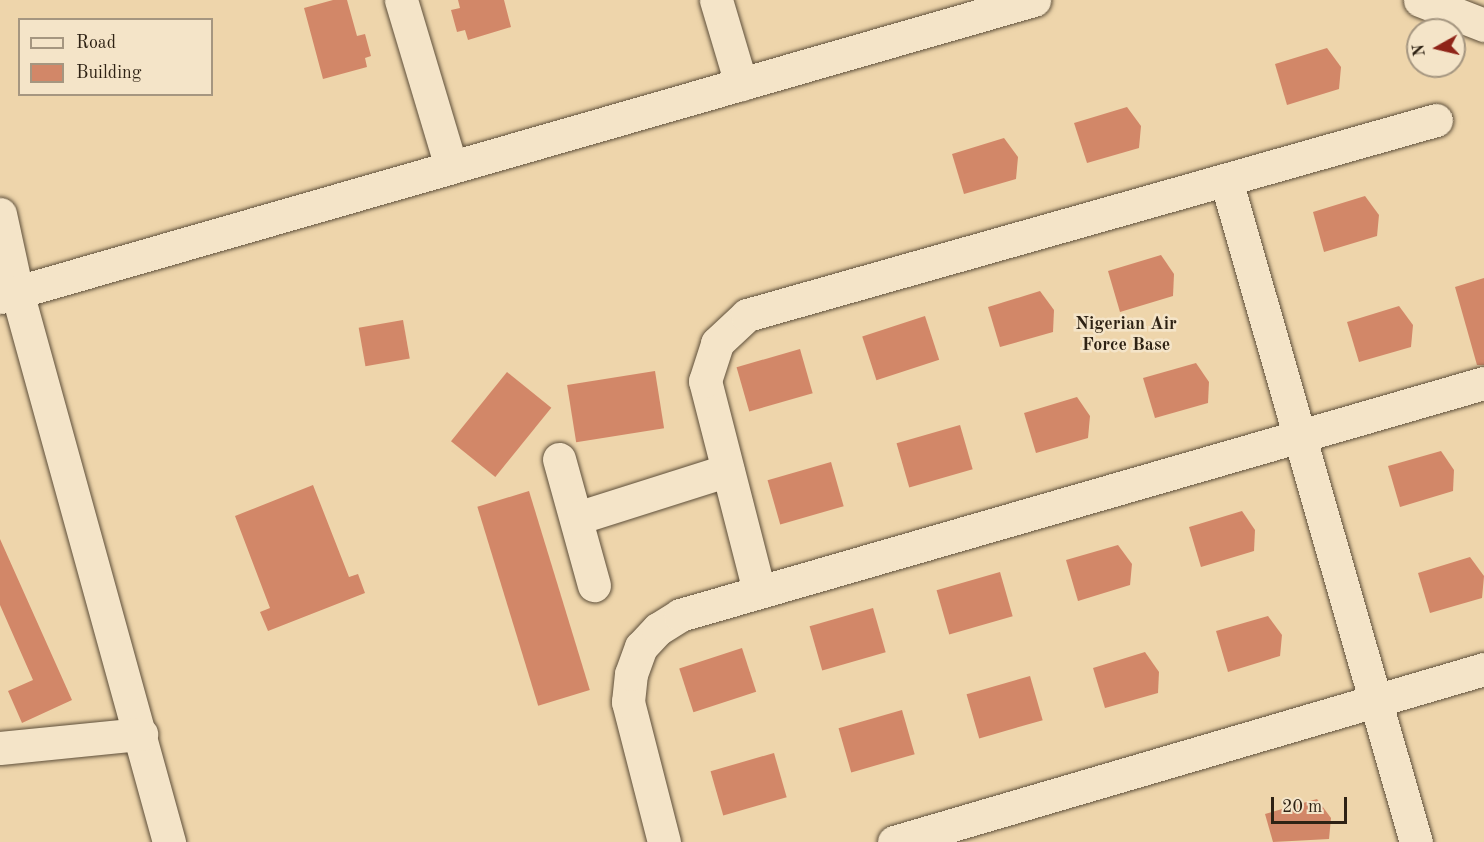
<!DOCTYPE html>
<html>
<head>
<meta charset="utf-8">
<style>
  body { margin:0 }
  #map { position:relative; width:1484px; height:842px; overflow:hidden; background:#eed5ab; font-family:"Old Standard TT",serif }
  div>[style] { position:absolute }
  .building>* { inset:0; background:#d28768; transform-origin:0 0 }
  .roads { filter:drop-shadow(0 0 2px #5e4f3a) drop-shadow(0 0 2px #5e4f3a) }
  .minor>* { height:33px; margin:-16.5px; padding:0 16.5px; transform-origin:16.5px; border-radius:16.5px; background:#f4e4c8 }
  span { translate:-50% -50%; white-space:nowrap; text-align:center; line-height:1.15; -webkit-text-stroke:5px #f4e4c8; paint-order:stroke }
  .neighbourhood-label { font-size:18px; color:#2e2214; font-weight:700 }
  .legend { position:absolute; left:18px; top:18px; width:195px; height:78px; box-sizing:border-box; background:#f4e4c8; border:2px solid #a59680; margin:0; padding:8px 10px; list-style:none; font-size:18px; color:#2e2214 }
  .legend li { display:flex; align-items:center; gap:12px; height:30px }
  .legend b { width:30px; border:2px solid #a59680 }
  .north { position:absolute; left:1406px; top:18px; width:60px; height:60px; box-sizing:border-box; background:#f4e4c8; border:2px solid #a59680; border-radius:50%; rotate:262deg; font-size:16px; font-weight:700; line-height:24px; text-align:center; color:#2e2214 }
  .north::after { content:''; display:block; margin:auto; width:21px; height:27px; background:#8f2418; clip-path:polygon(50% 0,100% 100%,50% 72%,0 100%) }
  .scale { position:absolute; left:1271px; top:797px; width:76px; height:27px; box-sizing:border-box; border:3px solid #2e2214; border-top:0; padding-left:8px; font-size:18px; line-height:21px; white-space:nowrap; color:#2e2214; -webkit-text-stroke:4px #f4e4c8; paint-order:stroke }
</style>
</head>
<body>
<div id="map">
  <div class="building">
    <div style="clip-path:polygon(333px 0,347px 0,357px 36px,365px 34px,371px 56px,365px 58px,367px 67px,323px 79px,304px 8px)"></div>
    <div style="clip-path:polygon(458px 0,504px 0,511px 27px,468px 40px,465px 30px,457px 32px,451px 10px,460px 8px)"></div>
    <div style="clip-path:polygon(1327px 48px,1341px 67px,1339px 89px,1287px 105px,1275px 64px)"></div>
    <div style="clip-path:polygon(1127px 107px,1141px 126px,1139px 148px,1087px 163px,1074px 123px)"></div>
    <div style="clip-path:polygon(1004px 138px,1018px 157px,1016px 179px,964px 194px,952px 154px)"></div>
    <div style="clip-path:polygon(1365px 196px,1379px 215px,1377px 236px,1324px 252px,1313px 212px)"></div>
    <div style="clip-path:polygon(1161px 255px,1174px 274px,1173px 296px,1120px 312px,1108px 271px)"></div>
    <div style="clip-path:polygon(1484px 278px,1484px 365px,1477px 365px,1455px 287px)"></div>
    <div style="clip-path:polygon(1040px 291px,1054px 310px,1053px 332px,1000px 347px,988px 307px)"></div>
    <div style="clip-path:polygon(1399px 306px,1413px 325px,1411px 347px,1359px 362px,1347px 322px)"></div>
    <div style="left:925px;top:316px;width:46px;height:66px;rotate:72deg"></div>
    <div style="left:403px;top:320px;width:39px;height:45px;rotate:80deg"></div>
    <div style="left:800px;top:349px;width:46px;height:66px;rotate:74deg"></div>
    <div style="clip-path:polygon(1196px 363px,1209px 382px,1208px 403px,1155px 418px,1143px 378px)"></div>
    <div style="left:655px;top:371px;width:58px;height:89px;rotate:81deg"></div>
    <div style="left:507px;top:372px;width:57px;height:89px;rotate:39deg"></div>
    <div style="clip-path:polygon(1077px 397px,1090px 416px,1088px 438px,1036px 453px,1024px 413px)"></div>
    <div style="left:960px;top:425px;width:46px;height:66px;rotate:74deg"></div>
    <div style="clip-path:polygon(1441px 451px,1454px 470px,1453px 491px,1400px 507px,1388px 466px)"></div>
    <div style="left:831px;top:462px;width:46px;height:66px;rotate:74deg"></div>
    <div style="clip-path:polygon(313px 485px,349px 577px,358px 574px,365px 593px,268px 631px,260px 612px,270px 608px,235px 516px)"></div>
    <div style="left:529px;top:491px;width:208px;height:54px;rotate:73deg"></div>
    <div style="clip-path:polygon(1242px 511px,1255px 530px,1254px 551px,1201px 567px,1189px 527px)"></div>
    <div style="clip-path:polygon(0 539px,72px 700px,22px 723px,8px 691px,33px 680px,0 605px)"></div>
    <div style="clip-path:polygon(1118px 545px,1132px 564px,1130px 585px,1078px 601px,1066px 560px)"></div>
    <div style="clip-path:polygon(1470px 557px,1484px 576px,1482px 598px,1430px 613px,1418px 573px)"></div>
    <div style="left:1000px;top:572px;width:46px;height:66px;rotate:74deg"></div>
    <div style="left:873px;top:608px;width:46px;height:66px;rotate:74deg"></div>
    <div style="clip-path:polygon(1268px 616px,1282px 635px,1280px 656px,1228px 672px,1216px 631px)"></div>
    <div style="left:742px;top:648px;width:46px;height:66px;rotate:72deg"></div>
    <div style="clip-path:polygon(1145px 652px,1159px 672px,1158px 693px,1105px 708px,1093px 668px)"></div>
    <div style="left:1030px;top:676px;width:46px;height:66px;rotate:74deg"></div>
    <div style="left:902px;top:710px;width:46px;height:66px;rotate:74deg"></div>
    <div style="left:774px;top:753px;width:46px;height:66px;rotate:74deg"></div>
    <div style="clip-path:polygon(1317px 799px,1331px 818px,1329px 839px,1273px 842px,1265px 814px)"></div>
  </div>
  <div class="roads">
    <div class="minor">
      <div style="left:401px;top:0;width:174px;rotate:73.3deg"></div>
      <div style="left:716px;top:0;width:88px;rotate:73.4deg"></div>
      <div style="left:1420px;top:0;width:69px;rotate:21.3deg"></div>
      <div style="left:1226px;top:180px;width:689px;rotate:73.99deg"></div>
      <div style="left:0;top:214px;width:80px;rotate:77.7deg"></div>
      <div style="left:17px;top:292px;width:571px;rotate:74.55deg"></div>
      <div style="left:0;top:297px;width:1076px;rotate:-16.03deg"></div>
      <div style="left:559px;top:459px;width:131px;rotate:74.5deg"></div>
      <div style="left:577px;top:518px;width:158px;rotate:-17.6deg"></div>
      <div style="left:759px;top:591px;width:217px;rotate:-104.4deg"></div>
      <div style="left:705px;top:381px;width:40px;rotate:-72deg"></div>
      <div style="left:717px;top:343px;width:41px;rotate:-43deg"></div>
      <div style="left:747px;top:315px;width:716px;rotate:-15.8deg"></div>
      <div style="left:0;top:748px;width:142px;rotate:-5.7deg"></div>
      <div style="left:664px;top:842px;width:145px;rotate:-104.4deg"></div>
      <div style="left:628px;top:702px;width:28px;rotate:-84deg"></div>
      <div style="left:631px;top:674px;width:29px;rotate:-70deg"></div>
      <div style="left:641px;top:647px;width:25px;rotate:-47deg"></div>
      <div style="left:658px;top:629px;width:26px;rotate:-32deg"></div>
      <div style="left:680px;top:615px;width:837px;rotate:-16.1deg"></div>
      <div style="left:894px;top:842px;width:615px;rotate:-16.34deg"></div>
    </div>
  </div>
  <div class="neighbourhood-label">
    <span style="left:1126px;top:335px">Nigerian Air<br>Force Base</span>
  </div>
  <ul class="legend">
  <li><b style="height:8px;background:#f4e4c8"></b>Road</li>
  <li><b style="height:16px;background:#d28768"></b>Building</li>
  </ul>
  <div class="north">N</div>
  <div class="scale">20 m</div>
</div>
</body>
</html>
